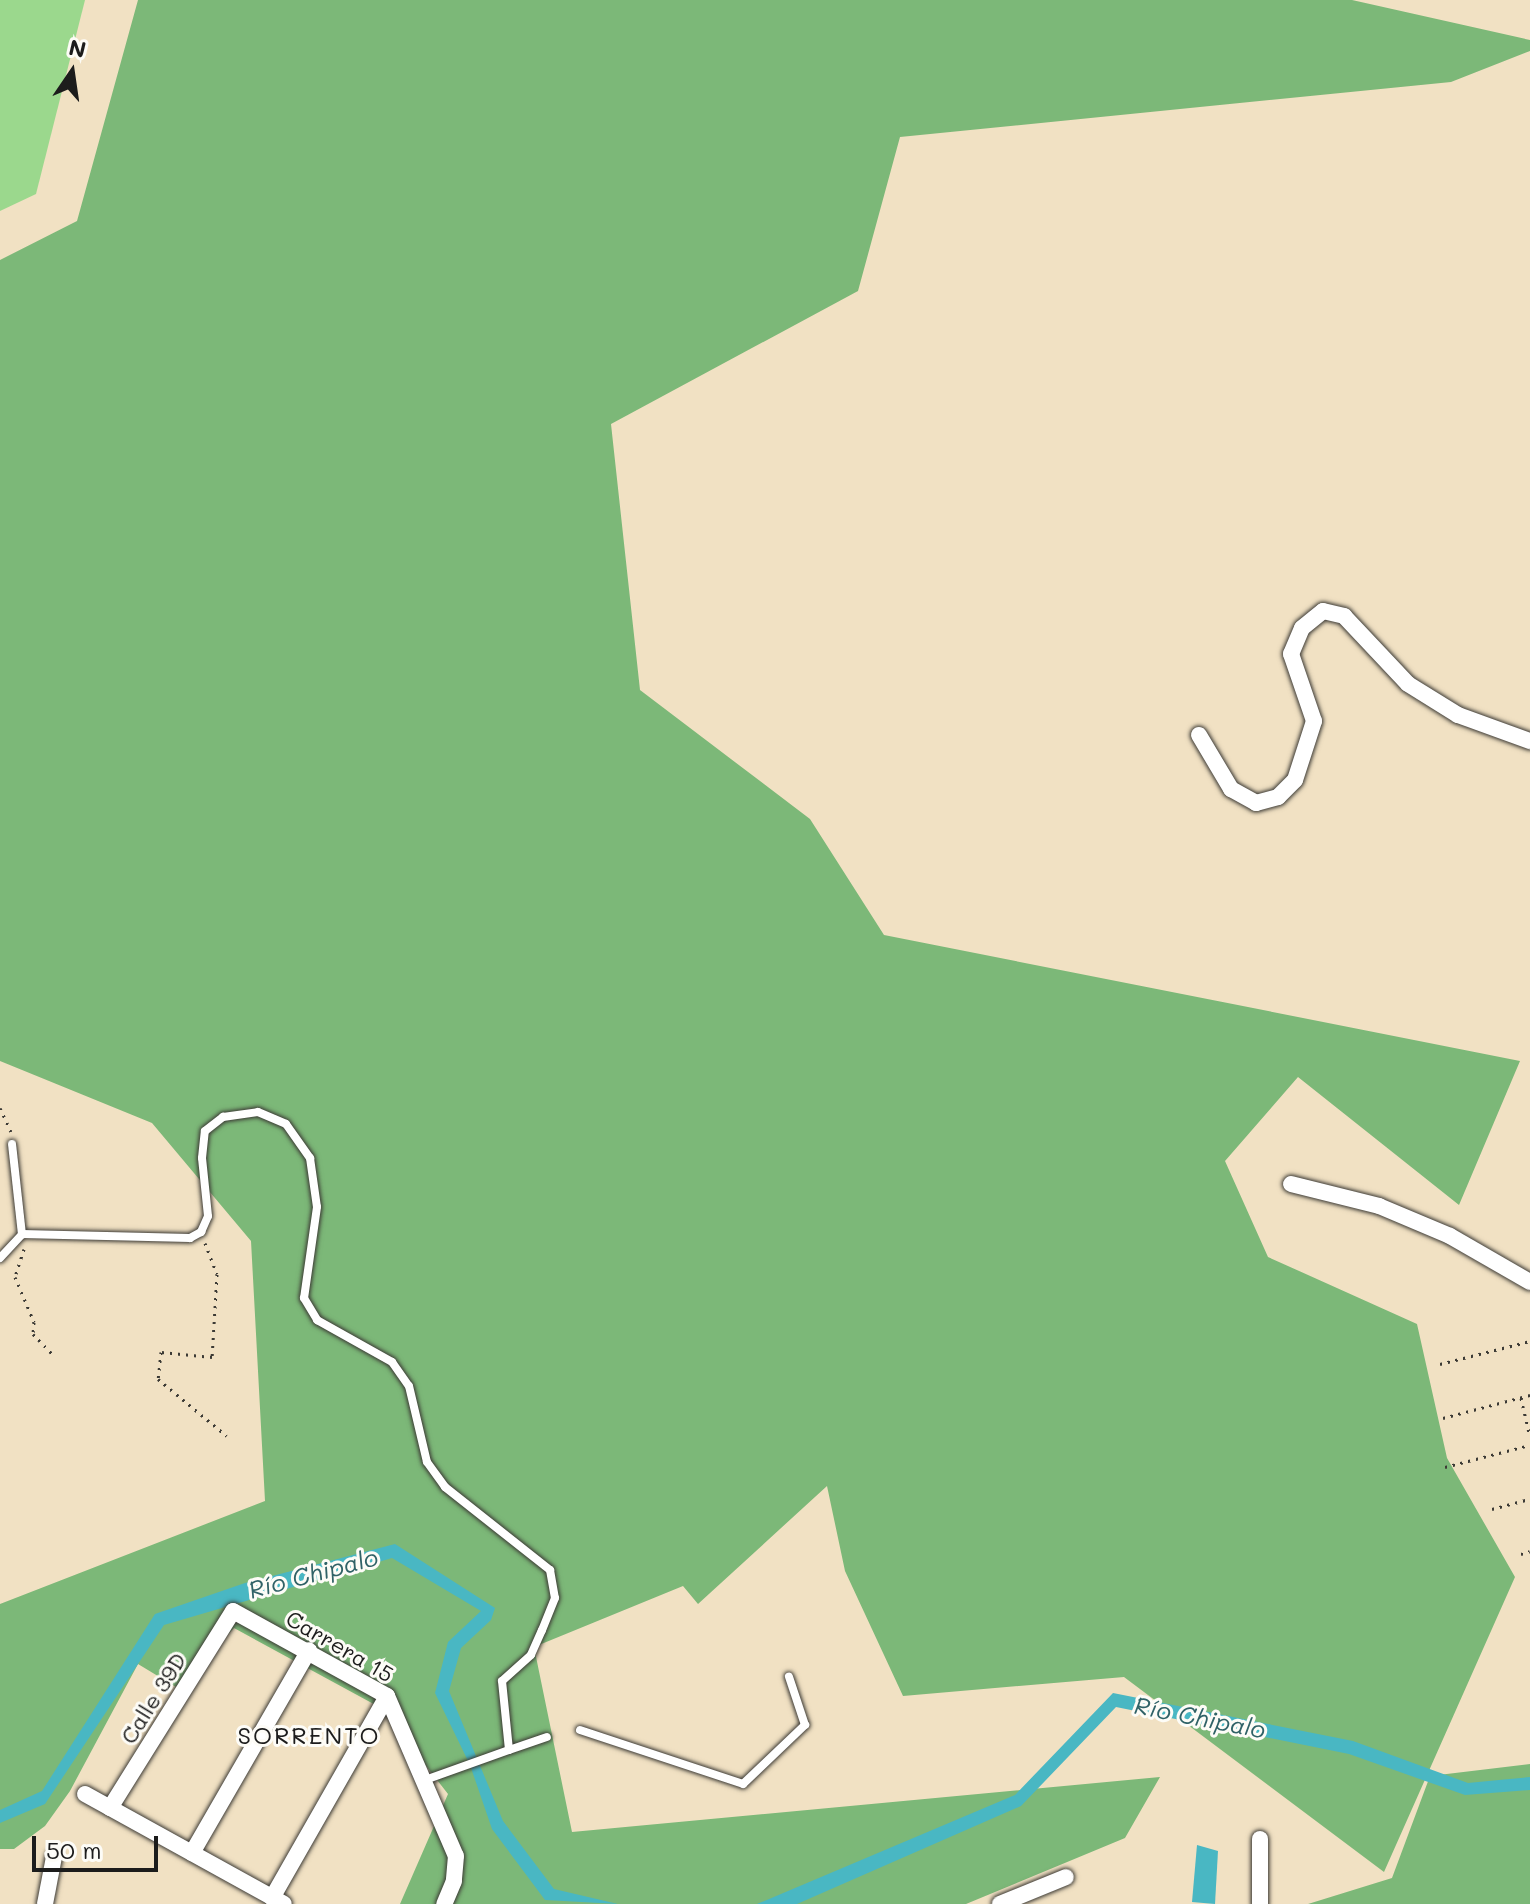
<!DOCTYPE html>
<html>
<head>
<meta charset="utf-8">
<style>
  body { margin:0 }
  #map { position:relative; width:1530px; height:1904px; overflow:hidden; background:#f1e1c3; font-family:Mali,sans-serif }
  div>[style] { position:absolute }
  .green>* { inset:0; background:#9bd88d }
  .forest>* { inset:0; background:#7cb878 }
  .water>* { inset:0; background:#49b7c3 }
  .path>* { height:3px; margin-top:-1.5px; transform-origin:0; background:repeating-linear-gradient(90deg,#3c3a35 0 2px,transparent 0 8px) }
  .roads { filter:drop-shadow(0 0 2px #3c3a35) drop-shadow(0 0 2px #3c3a35) }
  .service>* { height:8px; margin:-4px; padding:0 4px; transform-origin:4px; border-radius:4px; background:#fff }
  .minor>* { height:16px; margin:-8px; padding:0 8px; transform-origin:8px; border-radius:8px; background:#fff }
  span { translate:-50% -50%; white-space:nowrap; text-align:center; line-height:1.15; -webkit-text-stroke:6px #fdfcf7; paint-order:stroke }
  .street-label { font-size:22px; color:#1c1c1c }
  .water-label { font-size:24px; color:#306267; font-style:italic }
  .neighbourhood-label { font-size:24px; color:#1c1c1c; letter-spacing:2px }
  .north { position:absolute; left:32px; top:32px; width:80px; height:80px; -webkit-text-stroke:6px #fdfcf7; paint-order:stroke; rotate:13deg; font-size:22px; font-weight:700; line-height:32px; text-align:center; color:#1c1c1c }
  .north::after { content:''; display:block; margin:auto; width:28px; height:36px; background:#1c1c1c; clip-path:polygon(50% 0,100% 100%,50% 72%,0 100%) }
  .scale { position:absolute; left:32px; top:1836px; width:126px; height:36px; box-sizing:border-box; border:4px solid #1c1c1c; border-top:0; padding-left:10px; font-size:24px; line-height:28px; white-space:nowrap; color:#1c1c1c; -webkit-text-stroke:6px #fdfcf7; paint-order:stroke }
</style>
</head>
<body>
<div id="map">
  <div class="green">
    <div style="clip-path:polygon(0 0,85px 0,36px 194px,0 211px)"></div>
  </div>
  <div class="forest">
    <div style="clip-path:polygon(138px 0,1352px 0,1530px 40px,1530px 51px,1451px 82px,900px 137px,858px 291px,611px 424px,640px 690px,810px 819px,884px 935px,1520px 1061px,1459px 1205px,1298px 1077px,1225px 1161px,1268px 1257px,1417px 1324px,1447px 1458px,1515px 1577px,1384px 1872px,1124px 1677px,903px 1696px,845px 1571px,827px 1486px,698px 1604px,683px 1586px,534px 1647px,572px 1832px,1160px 1777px,1125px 1838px,966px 1904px,400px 1904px,448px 1794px,381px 1708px,234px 1628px,176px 1687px,138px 1664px,70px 1791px,45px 1826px,14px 1849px,0 1849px,0 1604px,265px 1501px,251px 1241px,152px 1123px,0 1061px,0 260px,77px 221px)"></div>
    <div style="clip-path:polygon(1530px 1764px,1530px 1904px,1308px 1904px,1392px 1878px,1430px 1776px)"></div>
  </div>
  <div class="water">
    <div style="clip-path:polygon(395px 1544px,495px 1608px,491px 1620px,461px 1648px,449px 1691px,503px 1821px,554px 1889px,618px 1904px,545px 1900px,492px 1829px,470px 1765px,435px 1693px,448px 1642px,481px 1611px,392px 1558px,164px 1625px,45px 1804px,0 1823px,0 1810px,42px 1791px,155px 1614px,245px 1583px)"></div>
    <div style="clip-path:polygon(1113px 1693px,1353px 1741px,1468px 1783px,1530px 1777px,1530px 1790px,1465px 1795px,1349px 1754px,1116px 1707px,1021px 1806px,797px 1904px,757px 1904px,1015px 1795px)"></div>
    <div style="clip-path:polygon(1197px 1845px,1218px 1851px,1215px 1904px,1192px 1902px)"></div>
  </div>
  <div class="path">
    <div style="left:0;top:1108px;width:26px;rotate:65deg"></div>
    <div style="left:205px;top:1243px;width:33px;rotate:69deg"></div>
    <div style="left:217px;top:1274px;width:83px;rotate:93.4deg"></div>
    <div style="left:212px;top:1357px;width:51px;rotate:-174.4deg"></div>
    <div style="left:161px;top:1352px;width:27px;rotate:96deg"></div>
    <div style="left:158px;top:1379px;width:89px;rotate:39.6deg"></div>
    <div style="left:24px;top:1249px;width:29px;rotate:108deg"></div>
    <div style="left:15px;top:1277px;width:49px;rotate:67.1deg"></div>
    <div style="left:34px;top:1322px;width:12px;rotate:95deg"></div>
    <div style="left:33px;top:1334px;width:29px;rotate:46deg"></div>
    <div style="left:1440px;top:1364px;width:93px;rotate:-14.3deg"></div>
    <div style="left:1521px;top:1398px;width:39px;rotate:77deg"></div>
    <div style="left:1443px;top:1418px;width:90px;rotate:-14.8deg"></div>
    <div style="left:1445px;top:1467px;width:88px;rotate:-14.5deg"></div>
    <div style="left:1492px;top:1509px;width:39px;rotate:-15deg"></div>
    <div style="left:1521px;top:1554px;width:9px;rotate:-18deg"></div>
  </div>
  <div class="roads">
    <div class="service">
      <div style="left:12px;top:1144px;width:91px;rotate:83.7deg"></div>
      <div style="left:22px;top:1234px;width:168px;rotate:1.4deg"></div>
      <div style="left:190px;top:1238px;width:13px;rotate:-29deg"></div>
      <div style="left:201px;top:1232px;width:17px;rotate:-66deg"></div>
      <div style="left:208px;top:1216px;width:58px;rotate:-95.9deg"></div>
      <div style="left:202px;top:1158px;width:27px;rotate:-84deg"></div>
      <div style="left:205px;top:1131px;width:23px;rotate:-38deg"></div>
      <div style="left:223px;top:1117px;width:35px;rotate:-8deg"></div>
      <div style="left:258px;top:1112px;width:30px;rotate:23deg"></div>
      <div style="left:286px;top:1124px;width:42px;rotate:54.8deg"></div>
      <div style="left:310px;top:1158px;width:49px;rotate:81.9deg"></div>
      <div style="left:317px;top:1207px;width:92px;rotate:98.1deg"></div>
      <div style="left:304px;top:1298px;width:26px;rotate:59deg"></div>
      <div style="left:317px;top:1320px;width:86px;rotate:29.2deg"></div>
      <div style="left:392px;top:1362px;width:29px;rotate:55deg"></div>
      <div style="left:409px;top:1386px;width:78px;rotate:76.7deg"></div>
      <div style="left:427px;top:1462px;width:31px;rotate:54deg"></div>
      <div style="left:445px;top:1487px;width:134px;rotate:38.3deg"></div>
      <div style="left:550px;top:1570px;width:28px;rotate:80deg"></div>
      <div style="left:555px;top:1598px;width:35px;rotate:112deg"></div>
      <div style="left:542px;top:1630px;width:27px;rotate:114deg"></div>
      <div style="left:531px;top:1655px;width:39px;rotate:138deg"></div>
      <div style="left:502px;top:1681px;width:69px;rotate:84.2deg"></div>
      <div style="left:509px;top:1750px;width:40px;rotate:-18.9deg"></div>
      <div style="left:0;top:1258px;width:33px;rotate:-47deg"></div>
      <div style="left:580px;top:1730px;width:172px;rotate:18.3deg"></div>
      <div style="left:743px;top:1784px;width:86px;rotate:-43.6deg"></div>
      <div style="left:805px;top:1725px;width:51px;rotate:-108.4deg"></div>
      <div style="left:425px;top:1780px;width:89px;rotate:-19.7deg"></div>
    </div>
    <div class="minor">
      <div style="left:1199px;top:735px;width:63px;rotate:59.3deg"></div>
      <div style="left:1231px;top:789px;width:29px;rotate:29deg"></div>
      <div style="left:1256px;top:803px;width:23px;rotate:-15deg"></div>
      <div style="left:1278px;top:797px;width:24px;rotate:-45deg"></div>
      <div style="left:1295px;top:780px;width:62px;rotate:-72.1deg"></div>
      <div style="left:1314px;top:721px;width:71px;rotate:-108.9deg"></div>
      <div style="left:1291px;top:654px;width:28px;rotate:-67deg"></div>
      <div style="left:1302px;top:628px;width:27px;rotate:-39deg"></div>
      <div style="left:1323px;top:611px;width:22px;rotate:13deg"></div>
      <div style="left:1344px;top:616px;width:93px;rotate:46.7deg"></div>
      <div style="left:1408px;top:684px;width:59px;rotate:31.8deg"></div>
      <div style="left:1458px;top:715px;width:77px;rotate:19.9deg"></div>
      <div style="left:1291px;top:1184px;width:91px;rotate:14deg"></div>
      <div style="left:1379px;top:1206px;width:77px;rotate:22.9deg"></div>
      <div style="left:1450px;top:1236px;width:92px;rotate:29.9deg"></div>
      <div style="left:85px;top:1794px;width:227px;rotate:28.9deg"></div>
      <div style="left:110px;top:1808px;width:232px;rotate:-58deg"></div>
      <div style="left:233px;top:1611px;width:176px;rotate:28.9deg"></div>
      <div style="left:387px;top:1696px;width:174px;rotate:66.7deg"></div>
      <div style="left:456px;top:1856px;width:25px;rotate:95deg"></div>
      <div style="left:454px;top:1881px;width:25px;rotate:113deg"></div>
      <div style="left:192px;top:1853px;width:234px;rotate:-60deg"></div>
      <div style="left:272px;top:1898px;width:232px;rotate:-60.3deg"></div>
      <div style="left:45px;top:1904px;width:48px;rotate:-79.2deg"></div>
      <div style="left:1000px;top:1904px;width:71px;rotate:-22.2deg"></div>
      <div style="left:1260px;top:1904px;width:65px;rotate:-90deg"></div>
    </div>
  </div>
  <div class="street-label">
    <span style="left:340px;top:1646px;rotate:30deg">Carrera 15</span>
    <span style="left:153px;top:1698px;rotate:-58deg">Calle 39D</span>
  </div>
  <div class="water-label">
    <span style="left:313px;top:1573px;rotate:-15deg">Río Chipalo</span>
    <span style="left:1200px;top:1717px;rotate:11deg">Río Chipalo</span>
  </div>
  <div class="neighbourhood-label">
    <span style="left:309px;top:1735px">SORRENTO</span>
  </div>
  <div class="north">N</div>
  <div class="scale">50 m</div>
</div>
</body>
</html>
